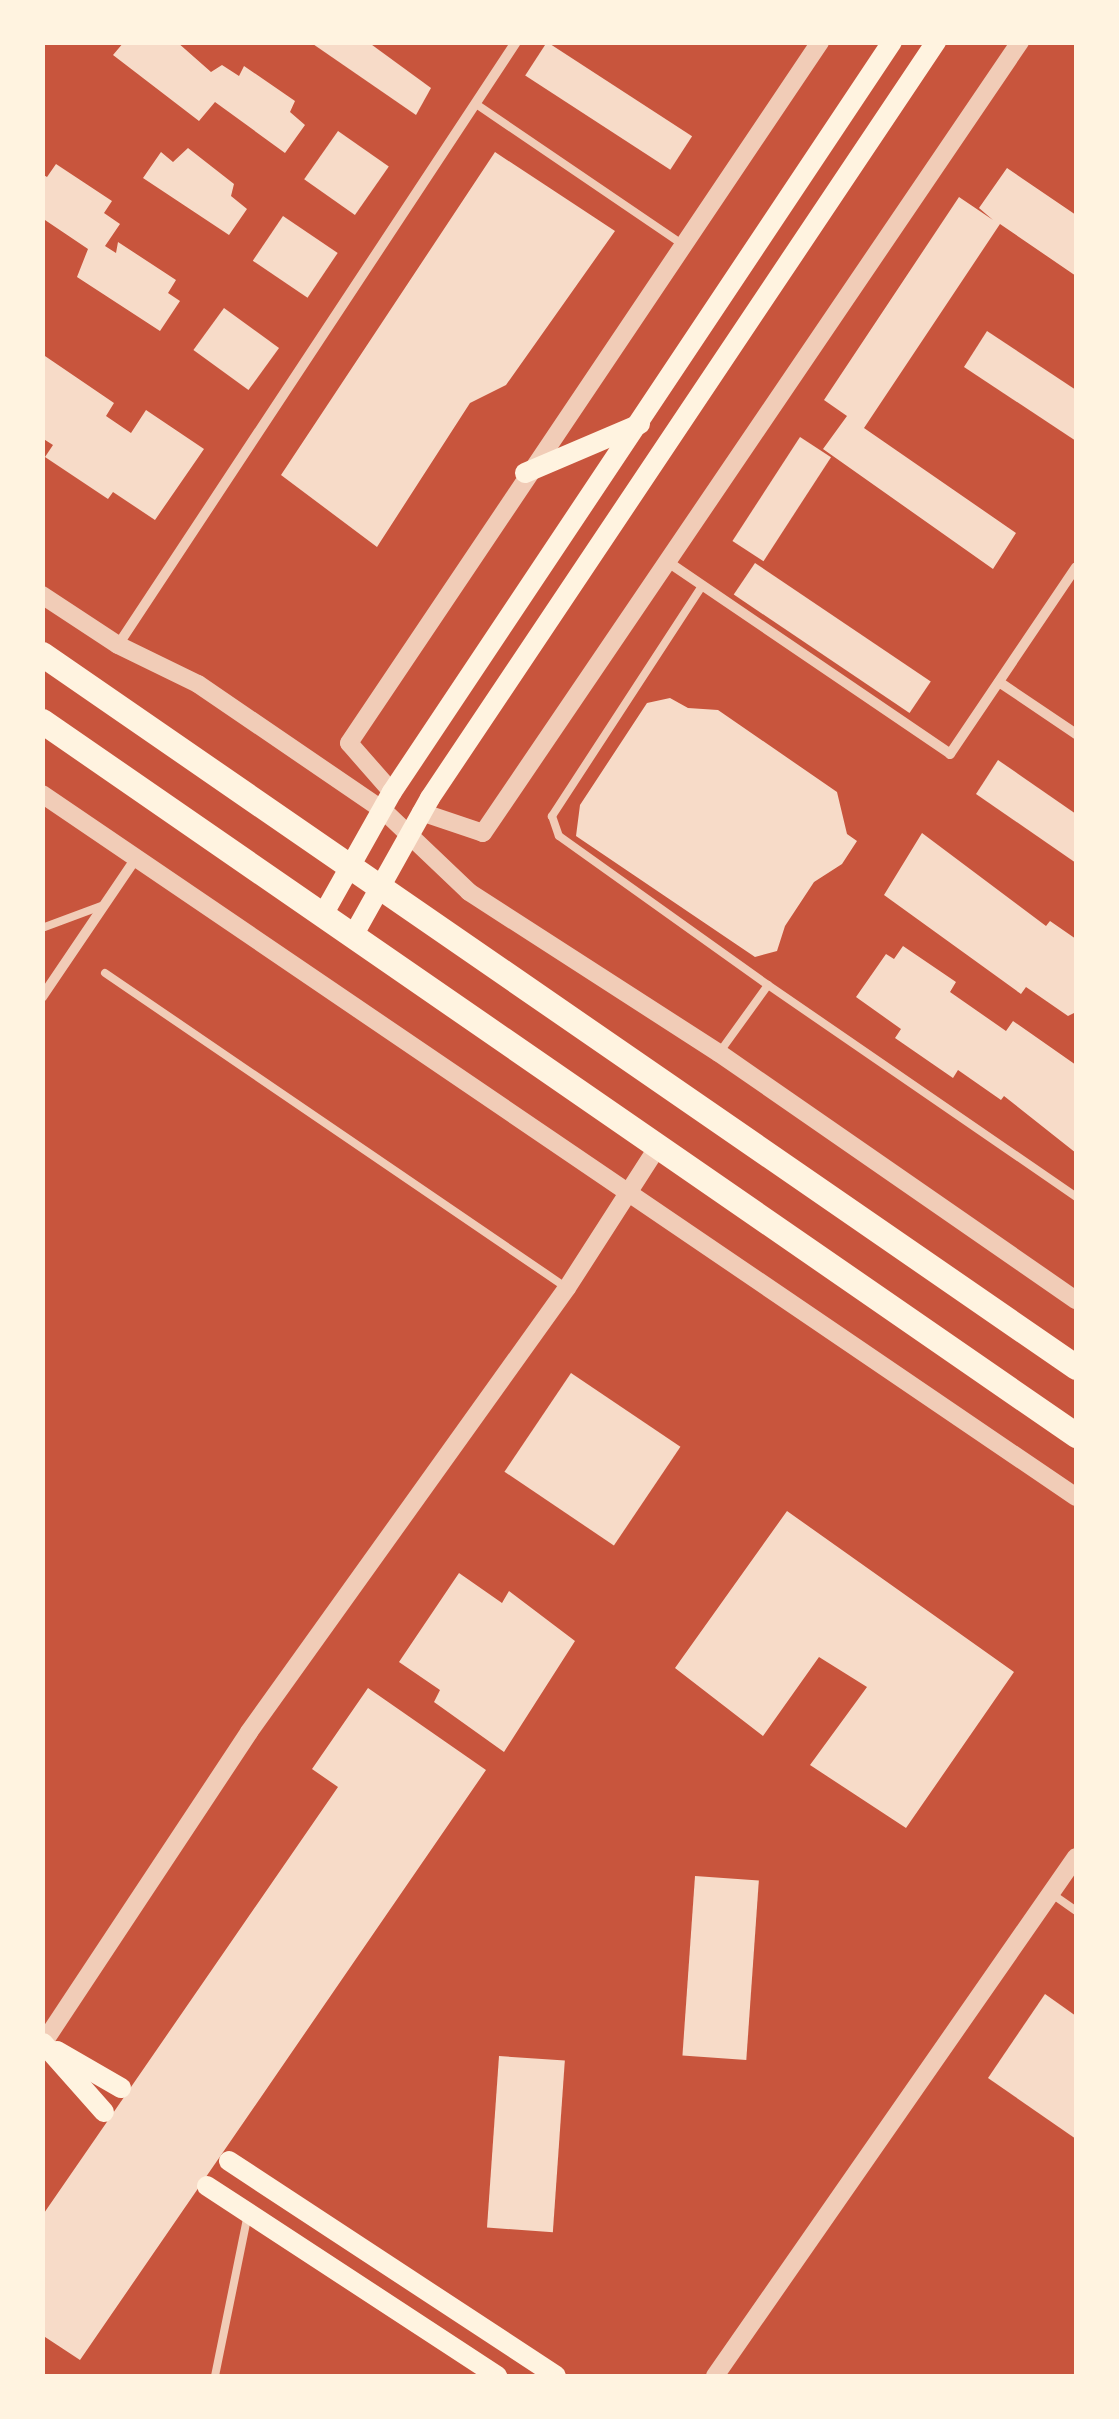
<!DOCTYPE html>
<html>
<head>
<meta charset="utf-8">
<style>
  body { margin:0 }
  #map { position:relative; width:1119px; height:2419px; overflow:hidden; background:#c8553d; font-family:Georgia,serif }
  div>[style] { position:absolute }
  .building>* { inset:0; background:#f7dbc8; transform-origin:0 0 }
  .service>* { height:8px; margin:-4px; padding:0 4px; transform-origin:4px; border-radius:4px; background:#f1ccb7 }
  .minor>* { height:10px; margin:-5px; padding:0 5px; transform-origin:5px; border-radius:5px; background:#f1ccb7 }
  .tertiary>* { height:18px; margin:-9px; padding:0 9px; transform-origin:9px; border-radius:9px; background:#f1ccb7 }
  .secondary>* { height:20px; margin:-10px; padding:0 10px; transform-origin:10px; border-radius:10px; background:#fff3e0 }
  .trunk>* { height:25px; margin:-12.5px; padding:0 12.5px; transform-origin:12.5px; border-radius:12.5px; background:#fff3e0 }
  span { translate:-50% -50%; white-space:nowrap; text-align:center; line-height:1.15; -webkit-text-stroke:8px #fff3e0; paint-order:stroke }
  .frame { position:absolute; inset:0; border:45px solid #fff3e0; pointer-events:none }
</style>
</head>
<body>
<div id="map">
  <div class="building">
    <div style="clip-path:polygon(124px 42px,177px 42px,211px 72px,222px 65px,239px 76px,244px 66px,295px 101px,290px 112px,305px 125px,285px 153px,215px 102px,199px 121px,113px 55px)"></div>
    <div style="clip-path:polygon(310px 42px,368px 42px,431px 88px,416px 115px)"></div>
    <div style="left:547px;top:42px;width:173px;height:40px;rotate:33deg"></div>
    <div style="left:338px;top:131px;width:62px;height:59px;rotate:35deg"></div>
    <div style="clip-path:polygon(188px 148px,234px 184px,231px 196px,247px 209px,229px 235px,143px 178px,161px 152px,173px 162px)"></div>
    <div style="clip-path:polygon(495px 152px,615px 231px,506px 385px,470px 403px,377px 547px,281px 475px)"></div>
    <div style="clip-path:polygon(56px 164px,112px 201px,104px 213px,120px 224px,105px 246px,116px 253px,118px 242px,176px 280px,168px 293px,180px 301px,160px 331px,77px 277px,88px 249px,42px 218px,42px 174px,47px 177px)"></div>
    <div style="clip-path:polygon(1007px 168px,1076px 215px,1076px 276px,1000px 224px,864px 428px,1016px 533px,993px 569px,823px 449px,847px 416px,824px 400px,959px 197px,993px 220px,979px 208px)"></div>
    <div style="left:283px;top:216px;width:66px;height:54px;rotate:34deg"></div>
    <div style="left:224px;top:308px;width:68px;height:52px;rotate:36deg"></div>
    <div style="clip-path:polygon(987px 331px,1076px 390px,1076px 441px,964px 367px)"></div>
    <div style="clip-path:polygon(42px 354px,114px 403px,106px 416px,131px 433px,146px 410px,204px 449px,155px 520px,113px 492px,108px 499px,45px 457px,53px 445px,42px 438px)"></div>
    <div style="left:800px;top:437px;width:37px;height:124px;rotate:33deg"></div>
    <div style="left:755px;top:563px;width:212px;height:38px;rotate:34deg"></div>
    <div style="clip-path:polygon(670px 698px,688px 708px,718px 710px,837px 792px,847px 834px,857px 841px,842px 864px,814px 882px,785px 926px,777px 951px,755px 957px,576px 836px,580px 805px,647px 703px)"></div>
    <div style="clip-path:polygon(998px 760px,1076px 814px,1076px 863px,976px 794px)"></div>
    <div style="clip-path:polygon(922px 833px,1046px 926px,1050px 921px,1076px 939px,1076px 1012px,1068px 1016px,1026px 987px,1021px 994px,884px 895px)"></div>
    <div style="clip-path:polygon(903px 946px,956px 982px,950px 992px,1006px 1031px,1013px 1021px,1076px 1065px,1076px 1153px,1004px 1096px,1001px 1100px,958px 1070px,953px 1078px,895px 1038px,901px 1029px,856px 997px,886px 954px,894px 959px)"></div>
    <div style="left:571px;top:1373px;width:132px;height:119px;rotate:34deg"></div>
    <div style="clip-path:polygon(787px 1511px,1014px 1672px,906px 1828px,810px 1765px,867px 1687px,819px 1657px,763px 1736px,675px 1668px)"></div>
    <div style="clip-path:polygon(459px 1573px,502px 1603px,509px 1591px,575px 1641px,504px 1752px,434px 1702px,440px 1690px,399px 1662px)"></div>
    <div style="clip-path:polygon(368px 1688px,486px 1770px,80px 2360px,42px 2335px,42px 2216px,338px 1787px,312px 1769px)"></div>
    <div style="left:695px;top:1876px;width:64px;height:180px;rotate:4deg"></div>
    <div style="clip-path:polygon(1045px 1994px,1076px 2016px,1076px 2139px,988px 2078px)"></div>
    <div style="left:499px;top:2056px;width:66px;height:172px;rotate:4deg"></div>
  </div>
  <div class="service">
    <div style="left:476px;top:104px;width:249px;rotate:34.2deg"></div>
    <div style="left:702px;top:586px;width:275px;rotate:123.1deg"></div>
    <div style="left:552px;top:816px;width:21px;rotate:71deg"></div>
    <div style="left:559px;top:836px;width:257px;rotate:35.5deg"></div>
    <div style="left:42px;top:928px;width:66px;rotate:-20.4deg"></div>
    <div style="left:105px;top:973px;width:559px;rotate:34.29deg"></div>
    <div style="left:719px;top:1053px;width:84px;rotate:-54.2deg"></div>
    <div style="left:768px;top:985px;width:374px;rotate:34.5deg"></div>
    <div style="left:1052px;top:1894px;width:29px;rotate:35deg"></div>
    <div style="left:215px;top:2376px;width:165px;rotate:-78.5deg"></div>
  </div>
  <div class="minor">
    <div style="left:668px;top:562px;width:341px;rotate:34.2deg"></div>
    <div style="left:950px;top:754px;width:225px;rotate:-56deg"></div>
    <div style="left:118px;top:645px;width:723px;rotate:-56.57deg"></div>
    <div style="left:999px;top:682px;width:93px;rotate:34deg"></div>
    <div style="left:42px;top:997px;width:168px;rotate:-55.9deg"></div>
  </div>
  <div class="tertiary">
    <div style="left:42px;top:595px;width:91px;rotate:33.3deg"></div>
    <div style="left:118px;top:645px;width:89px;rotate:26deg"></div>
    <div style="left:198px;top:684px;width:224px;rotate:34.3deg"></div>
    <div style="left:383px;top:810px;width:119px;rotate:43.6deg"></div>
    <div style="left:469px;top:892px;width:297px;rotate:32.8deg"></div>
    <div style="left:719px;top:1053px;width:434px;rotate:34.7deg"></div>
    <div style="left:392px;top:792px;width:65px;rotate:-131.3deg"></div>
    <div style="left:349px;top:743px;width:845px;rotate:-56.1deg"></div>
    <div style="left:42px;top:794px;width:1250px;rotate:34.21deg"></div>
    <div style="left:421px;top:812px;width:65px;rotate:18.7deg"></div>
    <div style="left:483px;top:833px;width:956px;rotate:-55.83deg"></div>
    <div style="left:42px;top:2045px;width:375px;rotate:-56.5deg"></div>
    <div style="left:249px;top:1732px;width:546px;rotate:-54.39deg"></div>
    <div style="left:567px;top:1288px;width:169px;rotate:-57.3deg"></div>
    <div style="left:715px;top:2376px;width:632px;rotate:-55.18deg"></div>
  </div>
  <div class="secondary">
    <div style="left:525px;top:473px;width:125px;rotate:-23.1deg"></div>
    <div style="left:324px;top:913px;width:139px;rotate:-60.7deg"></div>
    <div style="left:392px;top:792px;width:901px;rotate:-56.31deg"></div>
    <div style="left:354px;top:934px;width:156px;rotate:-60.8deg"></div>
    <div style="left:430px;top:798px;width:910px;rotate:-56.21deg"></div>
    <div style="left:43px;top:2043px;width:92px;rotate:48.5deg"></div>
    <div style="left:57px;top:2051px;width:74px;rotate:30deg"></div>
    <div style="left:229px;top:2161px;width:391px;rotate:33.3deg"></div>
    <div style="left:207px;top:2186px;width:347px;rotate:33.2deg"></div>
  </div>
  <div class="trunk">
    <div style="left:42px;top:654px;width:1256px;rotate:34.59deg"></div>
    <div style="left:42px;top:721px;width:1257px;rotate:34.63deg"></div>
  </div>
  <div class="frame"></div>
</div>
</body>
</html>
